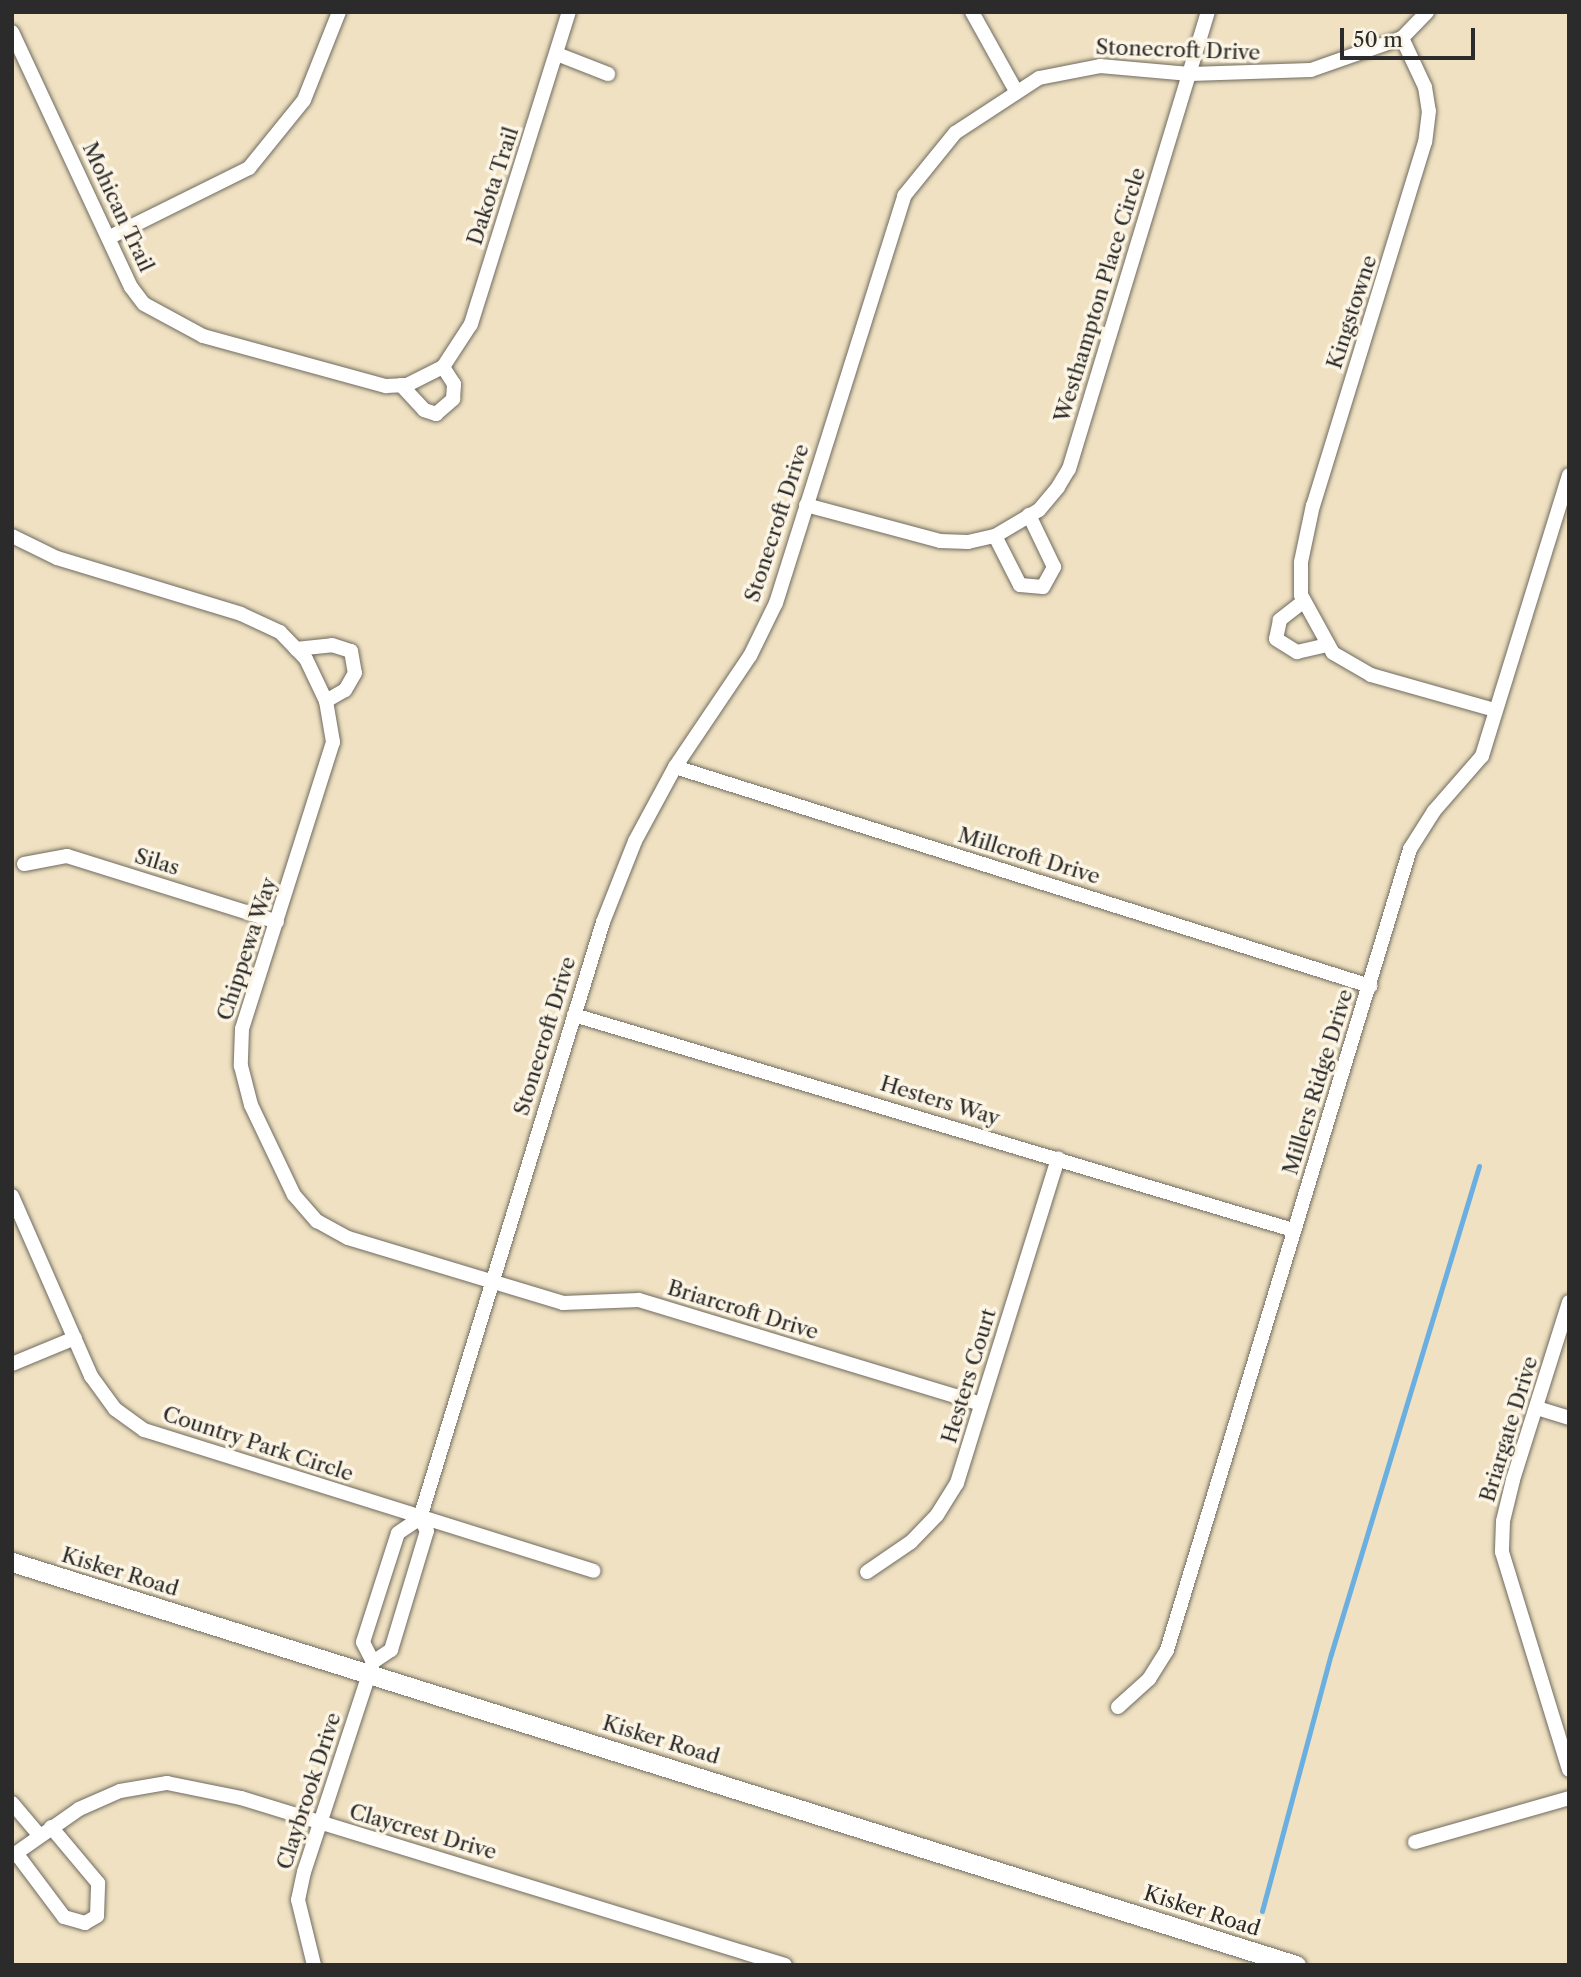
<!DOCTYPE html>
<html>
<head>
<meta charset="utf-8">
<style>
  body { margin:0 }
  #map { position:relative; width:1581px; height:1977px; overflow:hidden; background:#efe1c1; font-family:"Libre Caslon Text",serif }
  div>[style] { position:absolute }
  .stream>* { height:5px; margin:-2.5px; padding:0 2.5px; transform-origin:2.5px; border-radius:2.5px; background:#6bafe1 }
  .roads { filter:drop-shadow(0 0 2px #706b60) drop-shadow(0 0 2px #706b60) }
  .minor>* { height:14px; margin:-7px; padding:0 7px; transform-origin:7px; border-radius:7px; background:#fff }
  .secondary>* { height:19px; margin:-9.5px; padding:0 9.5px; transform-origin:9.5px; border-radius:9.5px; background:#fff }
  span { translate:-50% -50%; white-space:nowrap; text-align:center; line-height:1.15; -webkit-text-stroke:7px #fcf5e5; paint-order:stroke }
  .street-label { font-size:21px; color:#2b2b2b }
  .frame { position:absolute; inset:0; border:14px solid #2b2b2b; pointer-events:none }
  .scale { position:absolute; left:1340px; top:28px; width:135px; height:32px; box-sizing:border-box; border:4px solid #2b2b2b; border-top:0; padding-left:9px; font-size:21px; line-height:24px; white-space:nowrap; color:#2b2b2b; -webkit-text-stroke:5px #fcf5e5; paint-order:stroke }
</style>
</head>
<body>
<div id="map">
  <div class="stream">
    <div style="left:1262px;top:1911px;width:266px;rotate:-75deg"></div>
    <div style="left:1331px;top:1654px;width:510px;rotate:-73.13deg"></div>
  </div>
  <div class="roads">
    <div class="minor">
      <div style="left:972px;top:12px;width:90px;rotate:60.9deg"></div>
      <div style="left:12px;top:32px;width:281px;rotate:65deg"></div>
      <div style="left:131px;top:287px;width:21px;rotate:53deg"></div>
      <div style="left:144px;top:304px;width:67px;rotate:28.5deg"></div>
      <div style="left:203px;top:336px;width:190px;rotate:15.3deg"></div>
      <div style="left:386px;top:386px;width:21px;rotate:-3deg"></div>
      <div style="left:407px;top:385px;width:40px;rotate:-26.6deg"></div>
      <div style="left:443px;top:367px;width:51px;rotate:-56.9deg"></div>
      <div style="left:471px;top:324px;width:327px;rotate:-72.6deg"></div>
      <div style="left:1402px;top:38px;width:54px;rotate:64.9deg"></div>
      <div style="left:1425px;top:87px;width:24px;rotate:81deg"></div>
      <div style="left:1429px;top:111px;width:31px;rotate:97deg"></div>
      <div style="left:1425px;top:142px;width:380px;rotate:107.1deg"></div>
      <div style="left:1313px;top:505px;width:58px;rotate:101.9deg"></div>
      <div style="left:1301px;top:562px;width:33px;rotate:90deg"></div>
      <div style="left:1301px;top:595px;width:66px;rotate:61.1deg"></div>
      <div style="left:1333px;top:653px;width:44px;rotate:30.1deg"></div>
      <div style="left:1371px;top:675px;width:129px;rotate:15.8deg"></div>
      <div style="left:557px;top:54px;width:55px;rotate:21.4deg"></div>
      <div style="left:110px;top:237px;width:155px;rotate:-26.4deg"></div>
      <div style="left:249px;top:168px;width:87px;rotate:-51deg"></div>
      <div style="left:304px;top:100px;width:95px;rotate:-68.3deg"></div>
      <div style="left:401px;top:385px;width:34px;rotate:47deg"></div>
      <div style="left:424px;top:410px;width:13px;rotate:18deg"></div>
      <div style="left:436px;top:414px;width:23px;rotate:-41deg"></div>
      <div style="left:453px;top:399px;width:15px;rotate:-86deg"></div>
      <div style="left:454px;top:384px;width:20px;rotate:-123deg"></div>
      <div style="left:806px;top:505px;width:139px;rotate:15deg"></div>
      <div style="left:940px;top:541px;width:28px;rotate:2deg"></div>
      <div style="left:968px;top:542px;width:28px;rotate:-13deg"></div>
      <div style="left:995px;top:536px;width:51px;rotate:-30.6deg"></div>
      <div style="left:1039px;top:510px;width:30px;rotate:-50deg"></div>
      <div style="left:1058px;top:487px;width:21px;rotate:-59deg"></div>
      <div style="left:1069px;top:469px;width:478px;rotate:-73.1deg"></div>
      <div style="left:12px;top:536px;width:50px;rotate:26.1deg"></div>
      <div style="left:57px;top:558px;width:192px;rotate:16.9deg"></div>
      <div style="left:241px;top:614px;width:43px;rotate:24.8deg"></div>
      <div style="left:280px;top:632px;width:37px;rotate:46deg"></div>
      <div style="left:306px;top:659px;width:47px;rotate:64.5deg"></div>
      <div style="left:326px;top:701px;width:42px;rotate:80.3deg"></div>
      <div style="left:333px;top:742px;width:301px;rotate:107.6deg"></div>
      <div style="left:242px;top:1029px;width:37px;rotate:92deg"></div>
      <div style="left:241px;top:1066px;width:40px;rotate:75.6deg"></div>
      <div style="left:251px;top:1105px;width:100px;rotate:64.5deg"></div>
      <div style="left:294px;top:1195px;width:35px;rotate:49deg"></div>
      <div style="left:317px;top:1221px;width:35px;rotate:29deg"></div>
      <div style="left:348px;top:1238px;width:225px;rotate:16.8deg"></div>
      <div style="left:563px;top:1303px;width:76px;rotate:-2.3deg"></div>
      <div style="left:639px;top:1300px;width:357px;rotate:16.9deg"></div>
      <div style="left:995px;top:536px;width:55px;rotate:63deg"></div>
      <div style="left:1020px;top:585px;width:23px;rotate:5deg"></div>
      <div style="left:1043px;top:587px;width:23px;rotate:-61deg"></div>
      <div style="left:1054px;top:567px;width:58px;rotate:-115.7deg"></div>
      <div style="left:1304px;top:601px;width:31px;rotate:142deg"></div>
      <div style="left:1280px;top:620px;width:19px;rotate:102deg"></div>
      <div style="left:1276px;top:639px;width:25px;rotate:32deg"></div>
      <div style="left:1297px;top:652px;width:32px;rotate:-13deg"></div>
      <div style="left:296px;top:649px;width:36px;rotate:-6deg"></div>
      <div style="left:332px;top:645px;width:20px;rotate:18deg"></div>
      <div style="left:351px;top:651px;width:22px;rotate:80deg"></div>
      <div style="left:355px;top:673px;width:20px;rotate:120deg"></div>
      <div style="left:345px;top:690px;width:22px;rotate:150deg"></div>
      <div style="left:675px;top:767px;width:729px;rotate:17.49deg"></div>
      <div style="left:24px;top:864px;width:44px;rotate:-10.5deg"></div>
      <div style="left:67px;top:856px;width:220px;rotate:17.4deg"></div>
      <div style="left:574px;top:1015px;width:750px;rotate:16.65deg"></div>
      <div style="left:12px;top:1196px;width:197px;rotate:66.3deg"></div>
      <div style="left:91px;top:1376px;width:41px;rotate:54deg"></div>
      <div style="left:115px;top:1409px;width:36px;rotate:36deg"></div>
      <div style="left:144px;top:1430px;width:471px;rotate:17.4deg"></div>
      <div style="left:1569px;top:1302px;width:187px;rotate:107.5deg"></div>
      <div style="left:1513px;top:1480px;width:42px;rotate:103.7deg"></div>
      <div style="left:1503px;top:1521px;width:31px;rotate:92deg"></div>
      <div style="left:1502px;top:1552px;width:228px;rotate:72.9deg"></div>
      <div style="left:12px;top:1364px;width:68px;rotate:-22.4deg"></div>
      <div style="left:1537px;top:1408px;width:34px;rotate:17deg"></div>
      <div style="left:867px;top:1572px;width:53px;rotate:-34.3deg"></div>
      <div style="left:911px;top:1542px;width:37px;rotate:-46deg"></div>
      <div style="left:937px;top:1515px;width:38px;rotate:-58deg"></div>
      <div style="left:957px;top:1483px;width:340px;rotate:-72.7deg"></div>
      <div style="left:373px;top:1662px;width:22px;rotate:-117deg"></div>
      <div style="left:363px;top:1642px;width:114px;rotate:-72.2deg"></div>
      <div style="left:398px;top:1533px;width:27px;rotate:-34deg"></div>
      <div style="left:1118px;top:1707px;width:42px;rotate:-42.1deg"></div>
      <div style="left:1149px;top:1679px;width:34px;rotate:-58deg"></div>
      <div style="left:1167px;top:1650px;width:837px;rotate:-73.12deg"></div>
      <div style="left:1410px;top:849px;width:45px;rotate:-57.7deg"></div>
      <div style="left:1434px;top:811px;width:73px;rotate:-48.9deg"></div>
      <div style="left:1482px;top:756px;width:294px;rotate:-72.8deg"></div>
      <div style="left:12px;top:1803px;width:42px;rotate:49.8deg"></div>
      <div style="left:1415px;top:1842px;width:160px;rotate:-15.9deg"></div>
      <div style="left:16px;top:1853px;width:80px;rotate:53.1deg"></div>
      <div style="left:64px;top:1917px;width:22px;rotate:16deg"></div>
      <div style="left:85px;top:1923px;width:14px;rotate:-30deg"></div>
      <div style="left:97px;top:1916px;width:33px;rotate:-88deg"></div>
      <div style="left:98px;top:1883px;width:73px;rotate:-130deg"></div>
      <div style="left:12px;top:1856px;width:82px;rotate:-35deg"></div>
      <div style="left:79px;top:1809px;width:45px;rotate:-23.7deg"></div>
      <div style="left:120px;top:1791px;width:48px;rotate:-9.7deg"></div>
      <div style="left:167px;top:1783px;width:76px;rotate:11.5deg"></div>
      <div style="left:241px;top:1798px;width:569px;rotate:17.07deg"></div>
      <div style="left:314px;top:1965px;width:67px;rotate:-103.8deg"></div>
      <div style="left:298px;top:1900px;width:29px;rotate:-78deg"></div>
      <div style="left:304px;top:1872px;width:221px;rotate:-71.8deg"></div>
      <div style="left:373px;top:1662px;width:22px;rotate:-34deg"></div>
      <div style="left:391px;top:1650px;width:124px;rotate:-73.2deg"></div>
      <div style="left:427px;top:1531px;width:15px;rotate:-118deg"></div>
      <div style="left:420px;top:1518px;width:623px;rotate:-72.93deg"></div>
      <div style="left:603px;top:922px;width:87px;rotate:-68.4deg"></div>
      <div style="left:635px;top:841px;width:84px;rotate:-61.6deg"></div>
      <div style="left:675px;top:767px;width:134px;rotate:-56deg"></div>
      <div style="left:750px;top:656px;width:59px;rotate:-63.9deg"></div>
      <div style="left:776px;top:603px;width:427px;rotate:-72.5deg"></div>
      <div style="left:904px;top:196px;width:81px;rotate:-51deg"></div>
      <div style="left:955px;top:133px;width:100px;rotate:-33.2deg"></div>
      <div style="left:1039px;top:78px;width:62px;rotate:-11.1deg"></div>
      <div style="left:1100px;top:66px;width:90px;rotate:5.1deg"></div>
      <div style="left:1190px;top:74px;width:121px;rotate:-1.9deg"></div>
      <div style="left:1311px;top:70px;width:96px;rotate:-19.4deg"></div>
      <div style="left:1402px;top:38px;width:36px;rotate:-46deg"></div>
    </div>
    <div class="secondary">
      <div style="left:12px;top:1562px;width:1346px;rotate:17.43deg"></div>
    </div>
  </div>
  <div class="street-label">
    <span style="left:1178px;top:50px;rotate:2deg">Stonecroft Drive</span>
    <span style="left:493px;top:186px;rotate:-72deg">Dakota Trail</span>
    <span style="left:118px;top:207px;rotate:65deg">Mohican Trail</span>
    <span style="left:1100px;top:295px;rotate:-73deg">Westhampton Place Circle</span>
    <span style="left:1352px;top:312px;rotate:-72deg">Kingstowne</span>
    <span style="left:777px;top:523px;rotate:-72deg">Stonecroft Drive</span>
    <span style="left:1029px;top:856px;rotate:17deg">Millcroft Drive</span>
    <span style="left:157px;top:862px;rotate:17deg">Silas</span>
    <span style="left:247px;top:949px;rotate:-72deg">Chippewa Way</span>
    <span style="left:545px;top:1036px;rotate:-73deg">Stonecroft Drive</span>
    <span style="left:1318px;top:1082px;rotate:-73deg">Millers Ridge Drive</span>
    <span style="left:940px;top:1101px;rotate:17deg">Hesters Way</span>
    <span style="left:743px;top:1310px;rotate:17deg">Briarcroft Drive</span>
    <span style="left:969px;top:1376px;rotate:-73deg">Hesters Court</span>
    <span style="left:1509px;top:1429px;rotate:-73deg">Briargate Drive</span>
    <span style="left:258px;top:1444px;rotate:18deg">Country Park Circle</span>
    <span style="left:120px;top:1572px;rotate:17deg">Kisker Road</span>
    <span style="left:661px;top:1740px;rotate:17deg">Kisker Road</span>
    <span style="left:309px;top:1791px;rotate:-72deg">Claybrook Drive</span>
    <span style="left:423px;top:1832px;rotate:16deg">Claycrest Drive</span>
    <span style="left:1202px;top:1911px;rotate:18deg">Kisker Road</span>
  </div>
  <div class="frame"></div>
  <div class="scale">50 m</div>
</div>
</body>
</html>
